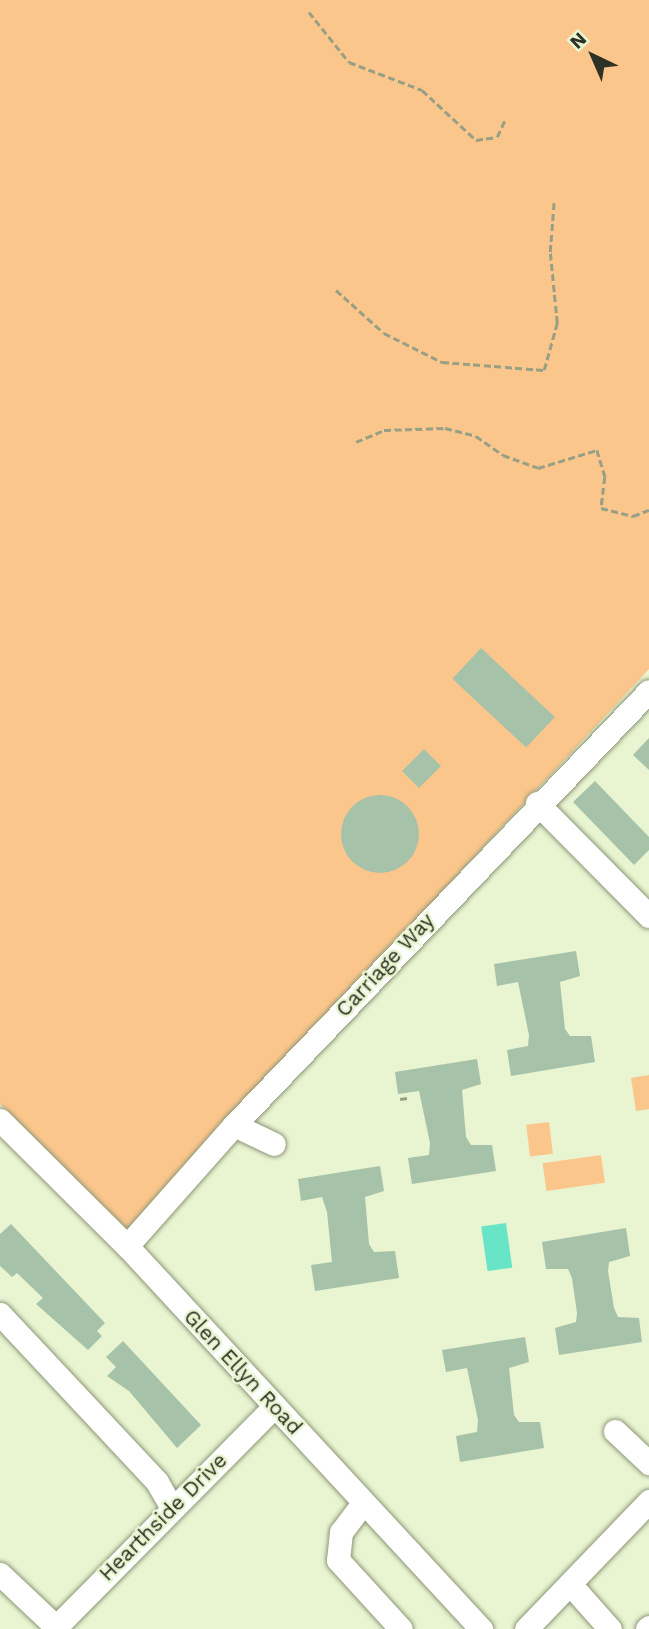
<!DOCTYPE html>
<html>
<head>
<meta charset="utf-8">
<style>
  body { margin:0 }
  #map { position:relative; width:649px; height:1629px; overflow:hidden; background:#e9f4d1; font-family:"Work Sans",sans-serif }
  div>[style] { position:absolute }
  .green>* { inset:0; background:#fbc68c; transform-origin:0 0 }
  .water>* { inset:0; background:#67e5c6; transform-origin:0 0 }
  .building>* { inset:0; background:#a6c2a9; transform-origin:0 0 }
  .round { border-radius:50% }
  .path>* { height:2.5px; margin-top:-1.25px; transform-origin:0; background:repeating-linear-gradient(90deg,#979f85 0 7px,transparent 0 10.5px) }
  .roads { filter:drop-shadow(0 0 2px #8d9778) drop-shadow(0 0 2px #8d9778) }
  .minor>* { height:23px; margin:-11.5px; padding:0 11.5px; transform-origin:11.5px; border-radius:11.5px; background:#fff }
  span { translate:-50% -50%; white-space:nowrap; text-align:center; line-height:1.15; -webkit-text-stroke:5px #e9f4d1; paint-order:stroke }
  .street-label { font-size:21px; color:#2e3225 }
  .north { position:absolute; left:558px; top:21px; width:70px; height:70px; -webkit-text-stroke:5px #e9f4d1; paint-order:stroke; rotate:316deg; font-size:19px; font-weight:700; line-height:28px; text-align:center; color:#2e3225 }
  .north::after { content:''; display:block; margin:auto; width:24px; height:32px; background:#2e3225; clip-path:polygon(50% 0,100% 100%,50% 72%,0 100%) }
</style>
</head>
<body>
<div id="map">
  <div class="green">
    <div style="clip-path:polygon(0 0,649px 0,649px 669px,124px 1233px,0 1104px)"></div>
    <div style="clip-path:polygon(649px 1075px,649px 1109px,636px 1111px,631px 1078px)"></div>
    <div style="left:549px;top:1122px;width:32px;height:23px;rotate:83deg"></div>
    <div style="left:601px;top:1155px;width:28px;height:59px;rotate:82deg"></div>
  </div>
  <div class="water">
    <div style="left:506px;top:1223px;width:45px;height:25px;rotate:82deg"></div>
  </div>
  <div class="building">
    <div style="left:481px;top:648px;width:101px;height:42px;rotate:43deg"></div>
    <div style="clip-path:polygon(649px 738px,649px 770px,633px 755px)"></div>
    <div style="left:424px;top:749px;width:24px;height:31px;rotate:45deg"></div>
    <div style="clip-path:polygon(595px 781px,649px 837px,649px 850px,634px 865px,573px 802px)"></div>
    <div class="round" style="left:341px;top:795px;width:78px;height:78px"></div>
    <div style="clip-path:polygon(576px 951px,580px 976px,560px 982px,565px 1029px,570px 1036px,591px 1036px,595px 1062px,511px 1076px,507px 1050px,528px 1046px,529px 1035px,518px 982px,497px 986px,494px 964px)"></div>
    <div style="clip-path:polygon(477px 1059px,481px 1084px,462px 1090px,466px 1137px,471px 1145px,492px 1145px,496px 1171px,412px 1184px,408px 1158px,429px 1155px,430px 1143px,419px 1091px,398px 1094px,395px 1072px)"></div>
    <div style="clip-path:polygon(380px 1166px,384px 1191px,365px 1197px,369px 1244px,374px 1252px,395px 1251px,399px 1278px,315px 1291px,311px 1265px,332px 1262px,327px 1212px,322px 1197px,301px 1201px,298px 1179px)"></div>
    <div style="clip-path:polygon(11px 1224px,105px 1323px,97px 1331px,102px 1336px,88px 1350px,36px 1304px,43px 1298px,17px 1273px,12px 1277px,0 1266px,0 1234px)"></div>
    <div style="clip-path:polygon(626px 1228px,630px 1256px,609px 1262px,608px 1271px,614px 1308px,618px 1317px,639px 1318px,642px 1342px,559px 1355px,555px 1328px,576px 1322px,577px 1313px,572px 1278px,568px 1269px,546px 1269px,542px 1242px)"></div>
    <div style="clip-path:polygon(525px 1337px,529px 1362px,509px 1368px,514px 1415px,519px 1422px,540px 1422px,544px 1448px,460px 1462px,456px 1436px,477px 1432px,478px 1420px,467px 1368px,446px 1372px,442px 1350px)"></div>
    <div style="clip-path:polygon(123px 1341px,201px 1425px,177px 1448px,129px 1391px,107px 1376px,116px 1367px,106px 1357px)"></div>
  </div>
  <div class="path">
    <div style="left:309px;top:12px;width:64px;rotate:51.3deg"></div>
    <div style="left:349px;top:62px;width:78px;rotate:21deg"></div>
    <div style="left:422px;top:90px;width:74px;rotate:42.8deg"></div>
    <div style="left:476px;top:140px;width:21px;rotate:-8deg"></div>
    <div style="left:497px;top:137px;width:19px;rotate:-65deg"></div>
    <div style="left:336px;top:290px;width:64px;rotate:41.9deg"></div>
    <div style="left:384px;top:333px;width:65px;rotate:26.6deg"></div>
    <div style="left:442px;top:362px;width:102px;rotate:4.5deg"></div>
    <div style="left:544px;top:370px;width:49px;rotate:-74.5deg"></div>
    <div style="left:557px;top:323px;width:71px;rotate:-95.6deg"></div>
    <div style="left:550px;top:252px;width:51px;rotate:-85.5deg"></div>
    <div style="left:356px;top:442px;width:30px;rotate:-23deg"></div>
    <div style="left:384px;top:430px;width:61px;rotate:-1.9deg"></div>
    <div style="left:445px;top:428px;width:32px;rotate:14deg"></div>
    <div style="left:476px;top:436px;width:33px;rotate:35deg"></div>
    <div style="left:503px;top:455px;width:37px;rotate:20deg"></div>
    <div style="left:538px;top:468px;width:62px;rotate:-17deg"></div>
    <div style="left:597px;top:450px;width:28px;rotate:73deg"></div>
    <div style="left:605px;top:477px;width:31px;rotate:97deg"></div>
    <div style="left:601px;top:508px;width:33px;rotate:14deg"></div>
    <div style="left:633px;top:516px;width:17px;rotate:-21deg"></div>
    <div style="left:400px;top:1099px;width:7px;rotate:-8deg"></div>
  </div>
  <div class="roads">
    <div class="minor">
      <div style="left:537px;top:803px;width:159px;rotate:45.3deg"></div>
      <div style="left:0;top:1120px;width:179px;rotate:44.8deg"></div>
      <div style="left:127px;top:1246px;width:522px;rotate:47.25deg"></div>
      <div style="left:234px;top:1125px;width:44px;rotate:25.4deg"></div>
      <div style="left:127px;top:1246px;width:162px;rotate:-48.5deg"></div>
      <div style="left:234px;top:1125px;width:600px;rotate:-46.28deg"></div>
      <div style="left:0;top:1314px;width:230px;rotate:46.9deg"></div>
      <div style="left:157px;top:1482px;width:28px;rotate:60deg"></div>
      <div style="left:615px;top:1431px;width:47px;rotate:43.3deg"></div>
      <div style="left:363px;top:1503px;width:36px;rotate:127deg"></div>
      <div style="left:341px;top:1532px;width:28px;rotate:96deg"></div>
      <div style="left:338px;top:1560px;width:93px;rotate:47.6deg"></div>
      <div style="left:0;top:1574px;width:77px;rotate:43.4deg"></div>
      <div style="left:570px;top:1584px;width:60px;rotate:48.4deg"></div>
      <div style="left:54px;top:1629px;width:313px;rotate:-45.3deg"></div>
      <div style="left:526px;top:1629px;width:178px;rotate:-46.1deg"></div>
      <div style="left:647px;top:1629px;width:3px;rotate:-45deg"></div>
    </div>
  </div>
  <div class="street-label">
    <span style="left:385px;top:965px;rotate:-47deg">Carriage Way</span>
    <span style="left:243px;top:1372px;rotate:47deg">Glen Ellyn Road</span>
    <span style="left:163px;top:1517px;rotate:-45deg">Hearthside Drive</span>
  </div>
  <div class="north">N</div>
</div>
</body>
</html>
